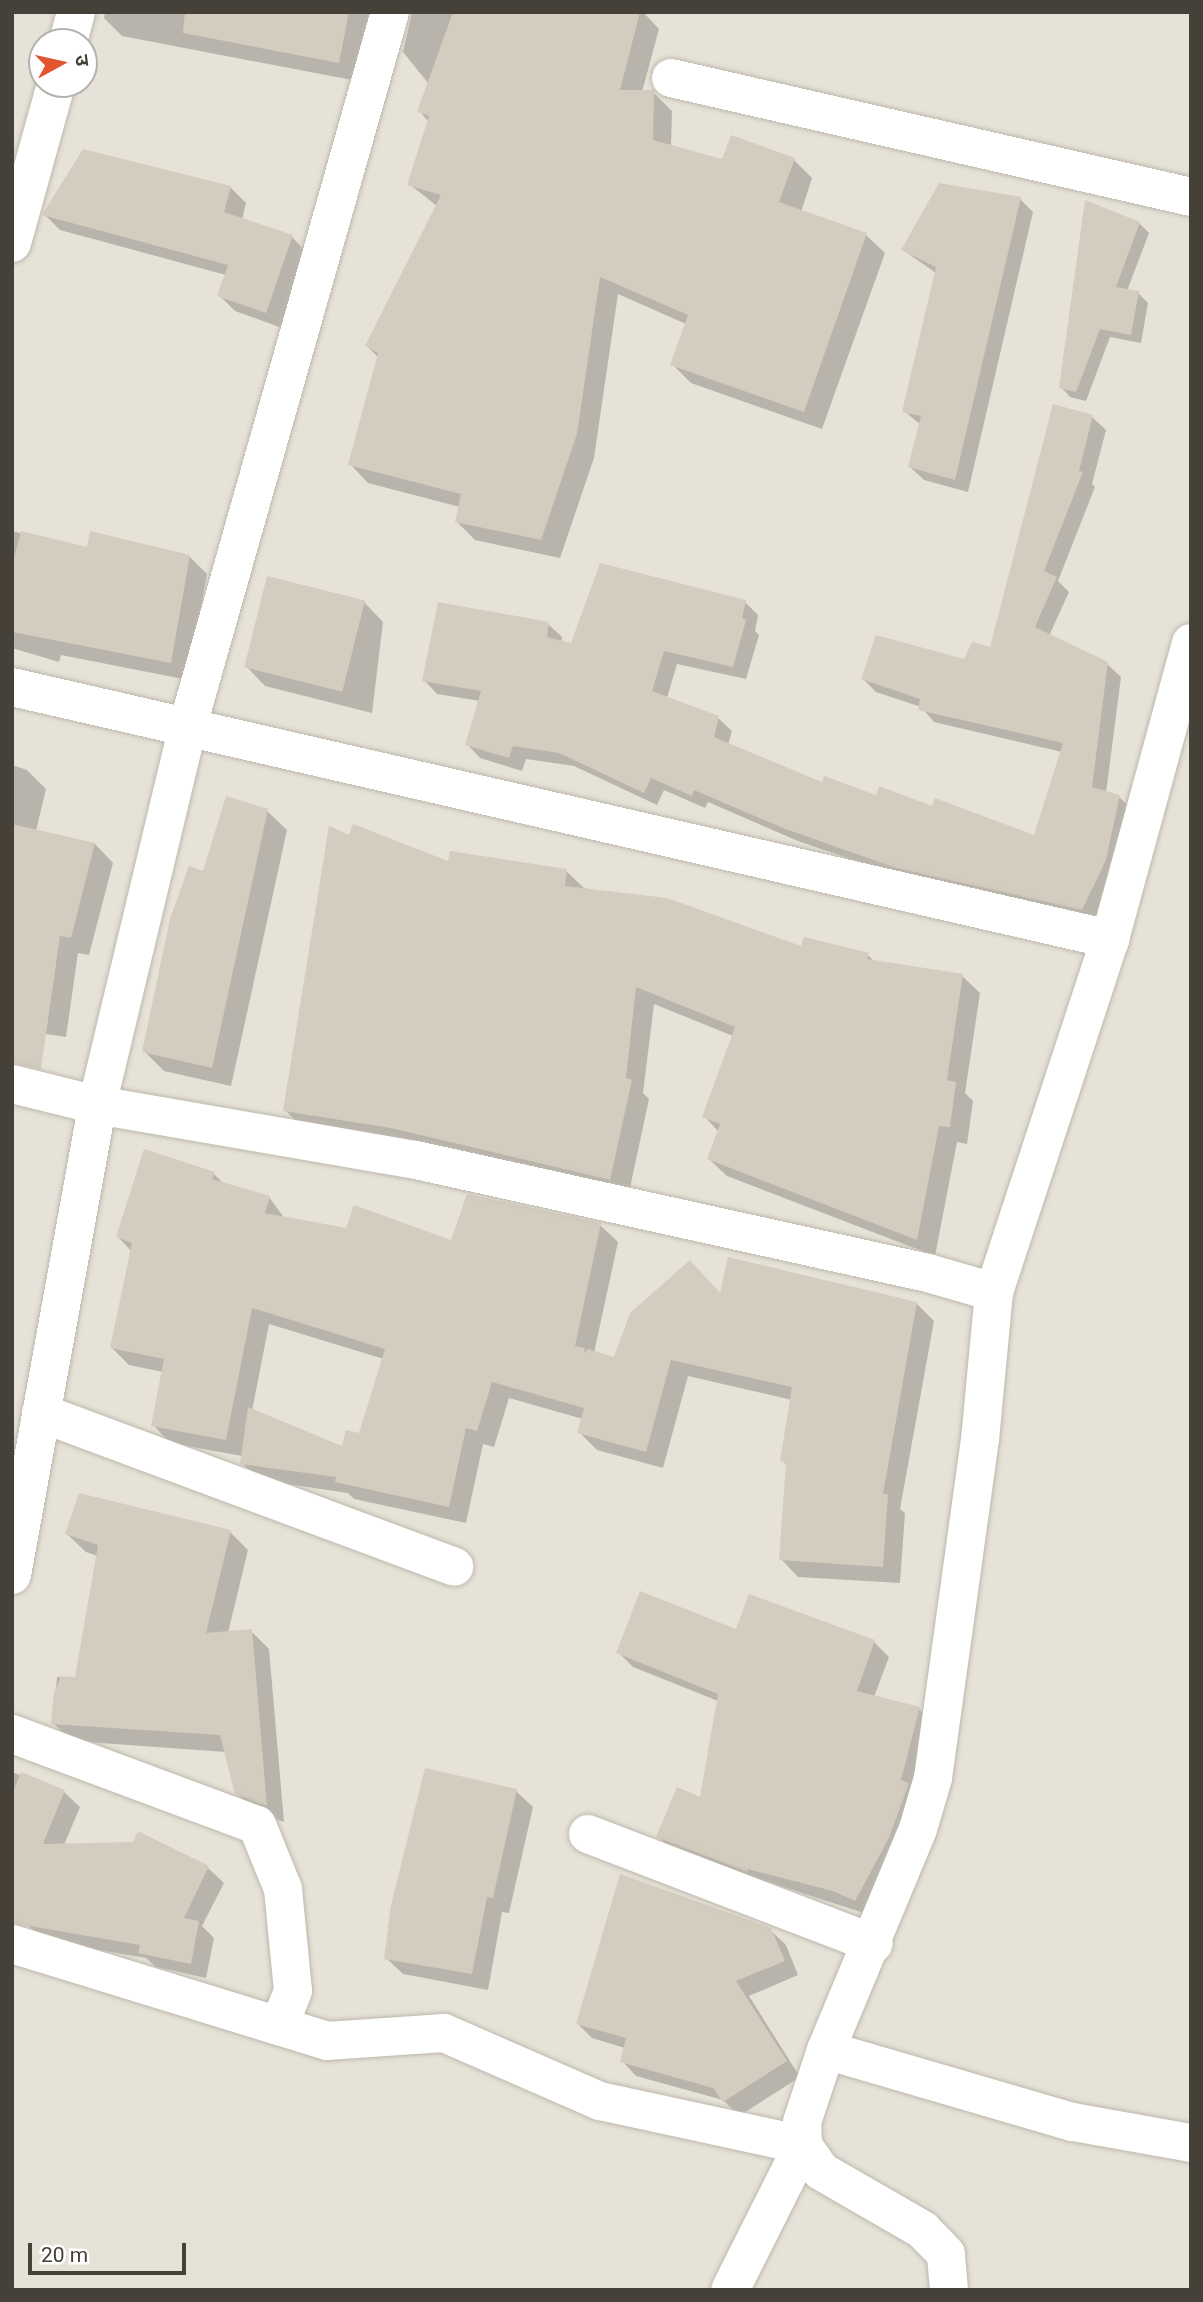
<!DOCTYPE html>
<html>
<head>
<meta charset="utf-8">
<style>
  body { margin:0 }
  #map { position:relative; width:1203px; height:2302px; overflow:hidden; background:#f2f0e8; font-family:Roboto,"Noto Sans Devanagari",sans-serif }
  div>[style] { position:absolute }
  .residential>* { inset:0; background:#e6e2d7 }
  .shadow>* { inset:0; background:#0003 }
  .building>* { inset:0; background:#d3ccbf; transform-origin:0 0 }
  .roads { filter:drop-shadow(0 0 2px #bdb8ac) drop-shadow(0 0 2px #bdb8ac) }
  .minor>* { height:38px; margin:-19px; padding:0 19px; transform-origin:19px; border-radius:19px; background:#fff }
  span { translate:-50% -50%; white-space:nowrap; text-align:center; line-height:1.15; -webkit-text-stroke:7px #fff; paint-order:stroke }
  .frame { position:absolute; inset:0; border:14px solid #454138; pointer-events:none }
  .north { position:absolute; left:28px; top:28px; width:70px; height:70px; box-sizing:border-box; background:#fff; border:2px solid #b5b3af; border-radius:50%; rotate:82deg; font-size:19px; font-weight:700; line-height:28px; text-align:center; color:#454138 }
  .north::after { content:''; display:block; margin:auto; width:24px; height:32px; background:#e3552f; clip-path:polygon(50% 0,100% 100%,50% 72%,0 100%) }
  .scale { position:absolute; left:28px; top:2243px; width:158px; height:32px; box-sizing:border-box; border:4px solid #454138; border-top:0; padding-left:9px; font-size:21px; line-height:24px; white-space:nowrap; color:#454138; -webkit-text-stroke:5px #fff; paint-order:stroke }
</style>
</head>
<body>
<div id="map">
  <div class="residential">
    <div style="clip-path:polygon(evenodd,12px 12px,1191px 12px,1191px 2290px,12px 2290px,12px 12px,42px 42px,84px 42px,84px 84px,42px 84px,42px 42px)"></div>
  </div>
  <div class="shadow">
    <div style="clip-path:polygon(105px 12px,398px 12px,357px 81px,122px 36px,104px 18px)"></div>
    <div style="clip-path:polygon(412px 12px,643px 12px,659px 29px,642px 92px,653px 92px,672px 111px,671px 147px,723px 161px,794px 160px,812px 178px,801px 212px,866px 235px,885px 253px,822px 429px,691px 383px,672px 364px,686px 324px,618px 294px,594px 458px,560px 558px,475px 540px,457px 522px,460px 507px,368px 483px,350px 464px,379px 358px,367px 346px,437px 206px,409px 184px,429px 122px,419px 111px,428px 83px,403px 52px)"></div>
    <div style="clip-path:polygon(230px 187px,246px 203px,242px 220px,292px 237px,307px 253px,282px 328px,235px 311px,219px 295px,226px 275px,60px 230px,45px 215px)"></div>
    <div style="clip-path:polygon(1020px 199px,1033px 212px,968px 492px,924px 480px,910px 467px,921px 425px,904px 411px,936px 273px,903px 250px)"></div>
    <div style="clip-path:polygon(1139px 223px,1149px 233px,1127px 291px,1138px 293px,1148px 303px,1141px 343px,1110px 337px,1086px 401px,1070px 397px,1061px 387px)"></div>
    <div style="clip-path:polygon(1092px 417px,1106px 430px,1092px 484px,1095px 487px,1058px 581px,1069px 592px,1049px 636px,1107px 664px,1121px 677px,1106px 793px,1119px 797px,1133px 810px,1095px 923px,911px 880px,798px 841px,708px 802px,705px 808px,664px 790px,657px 805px,574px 766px,526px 759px,522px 771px,480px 758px,467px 744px,480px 701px,437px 694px,424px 680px,548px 624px,562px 637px,561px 643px,573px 645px,745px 602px,758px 615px,755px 631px,759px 635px,746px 679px,677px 664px,667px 698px,718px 718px,732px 731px,728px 745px,823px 785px,933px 808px,1035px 838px,1062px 752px,934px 722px,921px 707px,876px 692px,863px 679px,965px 661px,991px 649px)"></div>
    <div style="clip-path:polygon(12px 531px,88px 549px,189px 556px,207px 574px,188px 680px,61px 655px,59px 662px,12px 648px)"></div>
    <div style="clip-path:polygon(364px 602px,383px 622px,372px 713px,265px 686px,246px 666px)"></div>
    <div style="clip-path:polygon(12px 765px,27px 770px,46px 789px,36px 831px,95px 844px,113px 863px,89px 955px,78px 953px,66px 1037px,12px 1029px)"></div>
    <div style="clip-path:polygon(267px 811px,287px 830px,231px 1086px,164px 1071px,144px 1051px,204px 874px)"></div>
    <div style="clip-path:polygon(350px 837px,450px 864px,566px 871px,584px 888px,802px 948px,868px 955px,875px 962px,962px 976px,980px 993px,965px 1093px,973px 1101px,967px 1144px,957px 1142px,935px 1256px,727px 1176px,709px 1159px,719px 1132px,704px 1116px,733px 1036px,654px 1004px,643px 1093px,649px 1099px,628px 1197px,303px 1128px,285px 1110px)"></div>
    <div style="clip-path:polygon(evenodd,214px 1174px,225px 1185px,269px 1197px,285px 1219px,347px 1230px,452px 1243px,600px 1225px,618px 1242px,594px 1353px,615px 1359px,721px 1295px,916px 1303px,934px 1321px,900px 1509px,905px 1513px,900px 1583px,798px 1577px,781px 1559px,787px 1465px,782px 1460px,792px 1400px,688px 1376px,663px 1468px,597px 1450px,579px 1432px,583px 1419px,509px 1398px,494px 1447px,483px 1444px,466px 1523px,354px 1499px,348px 1493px,259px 1480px,242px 1463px,242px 1456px,170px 1443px,153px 1425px,163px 1372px,129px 1365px,112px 1348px,132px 1252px,118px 1237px,214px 1174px,269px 1324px,384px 1359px,360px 1435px,344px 1449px,252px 1411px,269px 1324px)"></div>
    <div style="clip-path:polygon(230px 1532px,248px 1550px,228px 1633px,251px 1631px,269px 1649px,284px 1822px,255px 1811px,237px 1793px,226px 1752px,72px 1741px,53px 1723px,57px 1677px,77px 1678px,98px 1556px,86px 1552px,67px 1534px)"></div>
    <div style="clip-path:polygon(737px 1632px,874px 1642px,889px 1657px,874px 1697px,919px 1709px,934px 1724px,870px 1915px,673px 1851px,658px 1836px,701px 1799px,718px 1701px,633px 1667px,618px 1652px)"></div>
    <div style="clip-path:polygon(12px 1772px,64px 1792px,80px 1807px,64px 1845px,208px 1868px,224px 1883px,202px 1926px,214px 1938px,206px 1978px,156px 1967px,146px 1958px,46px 1941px,12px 1912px)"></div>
    <div style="clip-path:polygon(516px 1791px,533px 1807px,509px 1913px,502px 1912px,488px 1990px,403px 1974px,386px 1958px)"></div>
    <div style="clip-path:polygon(770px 1930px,786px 1945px,798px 1975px,749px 1996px,800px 2077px,739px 2116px,723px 2100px,636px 2076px,622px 2061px,625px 2048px,592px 2038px,578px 2024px)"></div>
  </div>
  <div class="building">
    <div style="clip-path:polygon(185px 12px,349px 12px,339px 63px,183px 33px)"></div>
    <div style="clip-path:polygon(453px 12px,640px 12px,620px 90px,654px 90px,653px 140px,722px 159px,731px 135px,795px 158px,779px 202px,867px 233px,804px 412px,670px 365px,688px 315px,600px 277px,577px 434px,541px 540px,455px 522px,461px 494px,348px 465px,378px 353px,365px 346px,441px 195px,407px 185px,429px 116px,417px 112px)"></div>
    <div style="clip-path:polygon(83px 149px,231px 186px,224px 212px,293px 235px,266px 313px,217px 296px,228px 265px,42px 215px)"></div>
    <div style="clip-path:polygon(939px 183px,1021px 197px,955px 480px,908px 467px,921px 416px,902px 412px,936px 267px,901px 250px)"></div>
    <div style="clip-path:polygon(1085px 200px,1140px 222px,1116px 287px,1139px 291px,1131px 335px,1100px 329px,1076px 392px,1059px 388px)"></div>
    <div style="clip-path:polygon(1053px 404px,1093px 415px,1079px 471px,1083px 472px,1044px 571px,1057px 577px,1035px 627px,1108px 662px,1092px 787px,1120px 795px,1106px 860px,1082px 910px,896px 868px,783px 828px,694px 790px,692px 796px,651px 778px,644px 793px,559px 753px,513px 746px,509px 758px,465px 745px,481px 691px,422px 681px,438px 602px,549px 622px,547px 637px,571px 643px,600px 563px,746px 600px,742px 618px,746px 620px,733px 667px,664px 651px,652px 691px,719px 716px,714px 737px,822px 782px,824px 776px,876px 795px,879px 786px,932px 806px,935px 798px,1034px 835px,1063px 743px,918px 710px,920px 699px,861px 679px,876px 635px,964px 659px,972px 642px,990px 647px)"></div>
    <div style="clip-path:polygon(21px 531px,87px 547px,90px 531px,190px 555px,171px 663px,12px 632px,12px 566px)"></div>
    <div style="left:267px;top:576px;width:101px;height:94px;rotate:14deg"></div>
    <div style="clip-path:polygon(226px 796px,268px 809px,212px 1068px,142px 1052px,170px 919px,189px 866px,203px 871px)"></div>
    <div style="clip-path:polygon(12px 824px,95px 843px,71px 938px,60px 936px,41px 1069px,12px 1063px)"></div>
    <div style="clip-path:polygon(353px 824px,448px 861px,450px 851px,567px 869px,565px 886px,667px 898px,801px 946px,804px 937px,869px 953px,867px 959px,963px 974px,947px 1080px,956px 1082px,950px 1127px,939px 1126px,917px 1240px,707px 1159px,720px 1124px,702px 1117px,735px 1027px,636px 987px,626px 1078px,632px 1080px,610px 1180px,391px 1128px,283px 1111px,329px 826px,349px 835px)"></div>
    <div style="clip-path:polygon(144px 1149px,215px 1172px,212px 1179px,270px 1196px,265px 1213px,346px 1228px,354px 1205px,451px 1240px,467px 1194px,601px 1223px,575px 1346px,585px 1348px,584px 1353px,588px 1349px,614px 1357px,630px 1313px,690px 1260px,720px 1293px,728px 1257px,917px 1302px,883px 1494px,888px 1494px,883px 1567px,779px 1560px,786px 1462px,780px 1461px,792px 1387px,671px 1360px,646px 1452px,577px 1433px,584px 1408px,492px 1382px,477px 1431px,466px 1428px,449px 1507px,335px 1482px,336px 1477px,240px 1464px,248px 1407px,342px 1446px,346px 1430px,359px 1433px,385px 1349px,252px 1308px,226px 1440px,151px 1426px,164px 1359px,110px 1348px,132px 1243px,116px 1237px)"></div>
    <div style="clip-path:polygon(79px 1493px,231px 1530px,206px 1633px,252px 1629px,267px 1806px,235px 1794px,220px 1735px,51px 1724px,54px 1693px,61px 1676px,75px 1677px,98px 1545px,65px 1534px)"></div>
    <div style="clip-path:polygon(640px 1591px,736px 1629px,749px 1594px,875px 1640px,857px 1691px,920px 1707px,901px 1780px,909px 1783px,907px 1789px,889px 1838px,855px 1901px,833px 1891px,747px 1869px,748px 1872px,656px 1837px,677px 1787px,700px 1797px,718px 1694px,616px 1653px)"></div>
    <div style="clip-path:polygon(425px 1768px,517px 1789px,493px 1898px,487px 1897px,472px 1974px,384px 1959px,391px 1905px)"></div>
    <div style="clip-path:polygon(21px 1772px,65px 1790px,43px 1844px,133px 1842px,138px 1831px,209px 1866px,184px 1918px,199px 1921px,191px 1964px,138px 1953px,140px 1945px,12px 1923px,12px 1794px)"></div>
    <div style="clip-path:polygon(620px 1874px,771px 1928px,785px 1961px,736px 1981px,787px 2061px,723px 2102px,713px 2088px,620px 2062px,626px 2038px,576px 2024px)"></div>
  </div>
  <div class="roads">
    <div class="minor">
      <div style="left:68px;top:42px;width:31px;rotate:-75deg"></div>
      <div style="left:671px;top:78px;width:533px;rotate:12.89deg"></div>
      <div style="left:12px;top:243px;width:165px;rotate:-74.5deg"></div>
      <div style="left:12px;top:687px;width:1127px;rotate:12.93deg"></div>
      <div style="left:12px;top:1084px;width:88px;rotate:13.9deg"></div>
      <div style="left:97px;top:1105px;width:324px;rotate:9.8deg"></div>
      <div style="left:416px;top:1160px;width:524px;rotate:12.45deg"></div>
      <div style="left:928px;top:1273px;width:69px;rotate:16.1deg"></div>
      <div style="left:41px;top:1413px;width:441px;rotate:20.4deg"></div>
      <div style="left:12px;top:1575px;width:478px;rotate:-79.7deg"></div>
      <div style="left:97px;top:1105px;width:391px;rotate:-76.5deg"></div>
      <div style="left:188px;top:725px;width:741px;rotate:-74.18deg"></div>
      <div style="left:12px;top:1734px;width:261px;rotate:20.4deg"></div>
      <div style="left:257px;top:1825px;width:69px;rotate:67.9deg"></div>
      <div style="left:283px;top:1889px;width:102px;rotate:84.4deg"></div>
      <div style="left:293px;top:1991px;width:38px;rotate:112deg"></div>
      <div style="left:588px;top:1834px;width:306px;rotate:21deg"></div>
      <div style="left:12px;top:1944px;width:330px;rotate:17.1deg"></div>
      <div style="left:327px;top:2041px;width:117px;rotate:-3.9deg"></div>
      <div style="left:444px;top:2033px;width:170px;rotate:23.6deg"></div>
      <div style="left:600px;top:2101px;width:208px;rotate:12.2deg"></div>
      <div style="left:803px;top:2145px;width:162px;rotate:116.7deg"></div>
      <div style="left:826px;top:2050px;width:257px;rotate:16.3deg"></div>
      <div style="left:1073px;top:2122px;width:120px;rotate:10.1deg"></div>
      <div style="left:949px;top:2290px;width:36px;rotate:-95deg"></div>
      <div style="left:946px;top:2254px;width:33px;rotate:-134deg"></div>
      <div style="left:923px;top:2230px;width:118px;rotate:-150deg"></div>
      <div style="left:821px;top:2171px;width:32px;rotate:-125deg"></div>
      <div style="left:803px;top:2145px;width:23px;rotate:-92deg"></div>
      <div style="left:802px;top:2122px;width:76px;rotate:-71.6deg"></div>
      <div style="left:826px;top:2050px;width:239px;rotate:-67.4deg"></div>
      <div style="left:918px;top:1829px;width:53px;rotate:-73.6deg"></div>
      <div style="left:933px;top:1778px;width:341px;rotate:-82.1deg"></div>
      <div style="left:980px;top:1440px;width:149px;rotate:-84.6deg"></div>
      <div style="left:994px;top:1292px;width:372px;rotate:-71.8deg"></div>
      <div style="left:1110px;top:939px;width:307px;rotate:-74.7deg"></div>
    </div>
  </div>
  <div class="frame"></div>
  <div class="north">उ</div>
  <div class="scale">20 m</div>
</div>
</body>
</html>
